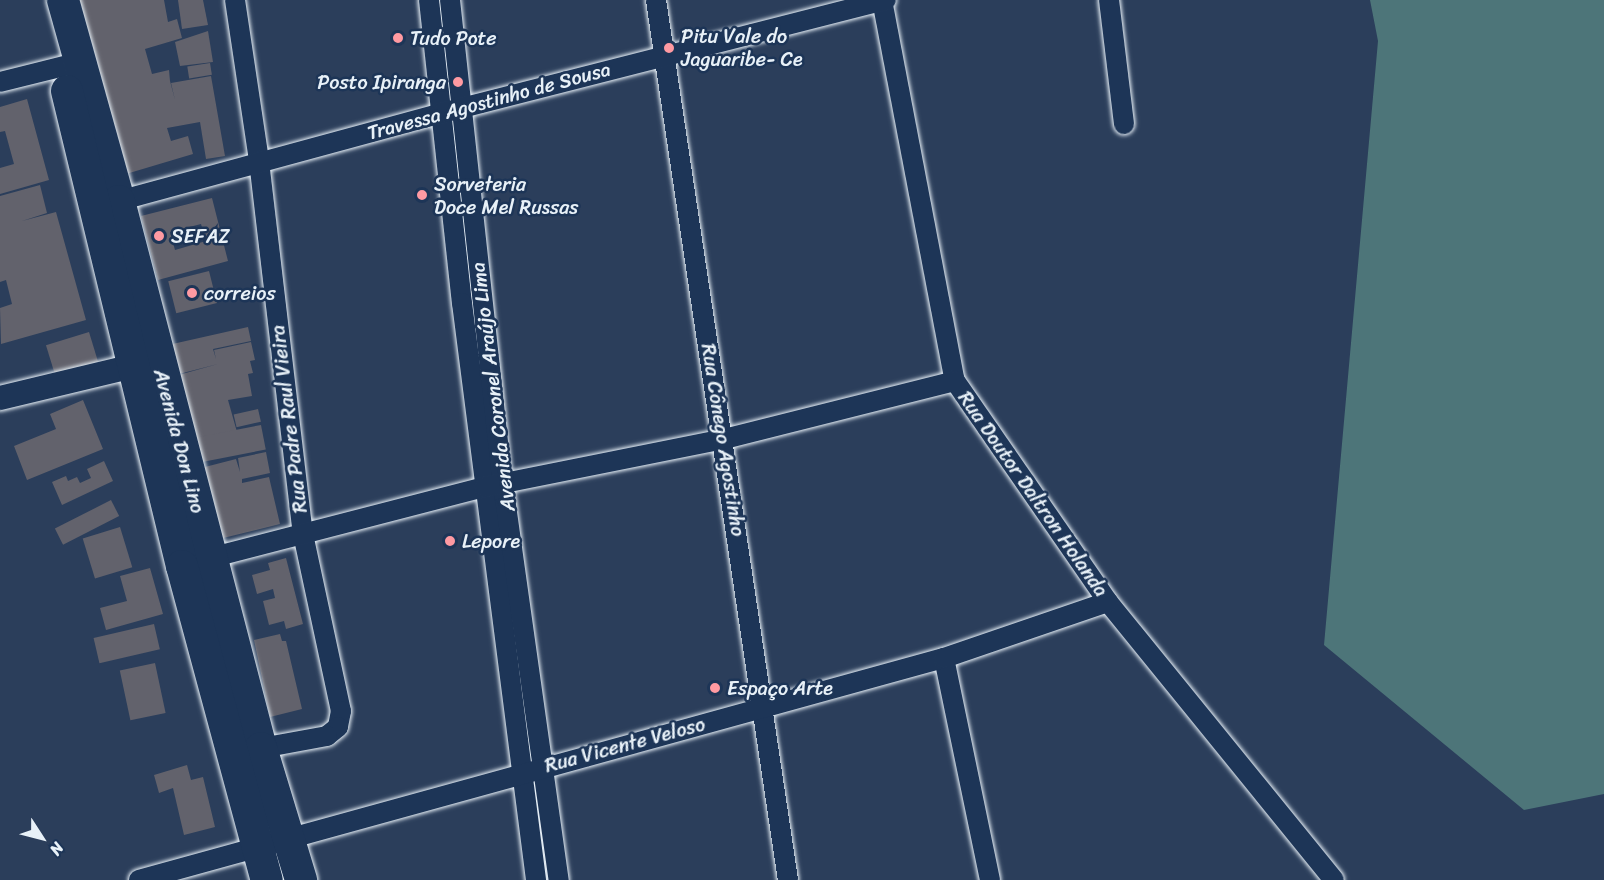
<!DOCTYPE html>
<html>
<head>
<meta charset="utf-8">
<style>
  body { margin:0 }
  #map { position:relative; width:1604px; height:880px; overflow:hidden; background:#2b3e5b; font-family:Sriracha,sans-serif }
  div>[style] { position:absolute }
  .green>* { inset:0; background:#4d7579 }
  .building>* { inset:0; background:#62626c; transform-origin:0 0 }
  .roads { filter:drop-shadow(0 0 2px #e8f1f8) drop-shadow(0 0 2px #e8f1f8) }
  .minor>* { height:20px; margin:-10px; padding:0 10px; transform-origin:10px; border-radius:10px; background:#1d3557 }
  .tertiary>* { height:24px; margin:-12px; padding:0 12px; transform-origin:12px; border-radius:12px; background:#1d3557 }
  .primary>* { height:32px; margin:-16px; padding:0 16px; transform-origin:16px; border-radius:16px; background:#1d3557 }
  .dots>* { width:16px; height:16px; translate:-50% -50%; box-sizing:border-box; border:3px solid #1d3557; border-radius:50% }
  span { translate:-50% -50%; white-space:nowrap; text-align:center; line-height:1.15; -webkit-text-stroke:5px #1d3557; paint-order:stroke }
  .poi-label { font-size:20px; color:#e8f1f8 }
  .left { translate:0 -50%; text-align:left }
  .right { translate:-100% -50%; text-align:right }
  .street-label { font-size:20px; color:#e8f1f8 }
  .north { position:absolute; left:12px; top:808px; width:60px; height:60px; -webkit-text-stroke:4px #1d3557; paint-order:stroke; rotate:126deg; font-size:16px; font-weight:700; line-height:24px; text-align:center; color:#e8f1f8 }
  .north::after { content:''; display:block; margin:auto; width:21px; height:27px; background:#e8f1f8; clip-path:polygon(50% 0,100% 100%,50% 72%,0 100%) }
</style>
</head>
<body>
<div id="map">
  <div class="green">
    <div style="clip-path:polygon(1370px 0,1604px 0,1604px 794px,1524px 810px,1324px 645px,1378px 41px)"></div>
  </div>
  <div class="building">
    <div style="clip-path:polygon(77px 0,164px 0,168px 22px,177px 19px,182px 38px,145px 49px,152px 74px,169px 70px,170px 81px,175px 100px,171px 83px,211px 76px,225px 156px,206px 159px,200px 122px,167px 128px,171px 141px,188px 136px,193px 154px,126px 174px)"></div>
    <div style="clip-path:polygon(178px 0,203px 0,208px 25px,182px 29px)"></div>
    <div style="clip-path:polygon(208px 31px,213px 62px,180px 66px,175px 42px)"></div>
    <div style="left:210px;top:63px;width:12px;height:23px;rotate:81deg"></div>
    <div style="clip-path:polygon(27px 99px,49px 180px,0 194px,0 168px,14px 164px,5px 131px,0 132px,0 107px)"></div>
    <div style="clip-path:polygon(40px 185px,47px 213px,22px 221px,56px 212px,86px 320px,1px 344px,0 308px,12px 304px,6px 280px,0 282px,0 196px)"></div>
    <div style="clip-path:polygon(evenodd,212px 198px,228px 261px,158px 280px,141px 216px,212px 198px,201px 224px,206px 241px,175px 250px,170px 232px,201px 224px)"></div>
    <div style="left:209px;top:271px;width:33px;height:42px;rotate:76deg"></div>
    <div style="clip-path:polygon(248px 327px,251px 341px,213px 349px,216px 359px,214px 350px,251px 342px,255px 360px,250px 361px,253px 373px,248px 374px,252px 396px,228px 400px,237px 432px,194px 443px,175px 376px,218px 364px,175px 375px,168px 345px)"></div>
    <div style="left:89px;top:332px;width:31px;height:45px;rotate:73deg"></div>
    <div style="clip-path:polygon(83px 400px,103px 449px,27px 480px,14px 446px,56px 429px,50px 414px)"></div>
    <div style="left:258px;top:409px;width:13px;height:25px;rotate:77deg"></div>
    <div style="left:261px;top:425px;width:25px;height:70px;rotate:79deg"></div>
    <div style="clip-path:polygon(266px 452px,270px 473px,242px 479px,242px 483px,269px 477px,280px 524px,219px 539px,201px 468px,236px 459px,240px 472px,238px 458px)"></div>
    <div style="clip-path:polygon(104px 461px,113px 481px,62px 505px,52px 482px,66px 476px,68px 481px,77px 477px,80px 483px,91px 478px,87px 469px)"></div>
    <div style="left:111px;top:500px;width:18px;height:63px;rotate:63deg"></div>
    <div style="left:120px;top:527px;width:42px;height:39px;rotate:73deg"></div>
    <div style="clip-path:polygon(286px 558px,303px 624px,286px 629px,284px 621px,269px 625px,263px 601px,275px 598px,273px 589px,257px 594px,252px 575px,270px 570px,268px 563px)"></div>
    <div style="clip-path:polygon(150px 568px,163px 614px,106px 630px,100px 608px,127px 601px,120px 576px)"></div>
    <div style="left:154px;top:624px;width:26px;height:62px;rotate:77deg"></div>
    <div style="clip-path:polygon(280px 634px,282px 641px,286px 641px,302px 709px,270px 717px,254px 640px)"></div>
    <div style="left:155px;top:663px;width:51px;height:36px;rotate:78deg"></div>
    <div style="clip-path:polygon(187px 765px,191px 780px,203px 777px,215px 827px,184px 835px,173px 788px,159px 793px,154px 775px)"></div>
  </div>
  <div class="roads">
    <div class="minor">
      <div style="left:235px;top:0;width:163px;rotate:81.5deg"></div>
      <div style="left:259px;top:161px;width:376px;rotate:83.3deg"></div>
      <div style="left:303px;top:534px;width:181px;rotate:77.9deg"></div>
      <div style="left:341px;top:711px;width:16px;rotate:101deg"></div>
      <div style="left:338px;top:727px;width:14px;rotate:141deg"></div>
      <div style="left:327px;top:736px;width:77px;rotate:169.6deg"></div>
      <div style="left:429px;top:0;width:305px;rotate:83.8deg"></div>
      <div style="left:462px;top:303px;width:582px;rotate:82.69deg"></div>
      <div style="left:450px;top:0;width:487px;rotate:83.8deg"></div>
      <div style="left:503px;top:484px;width:400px;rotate:82deg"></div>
      <div style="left:656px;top:0;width:890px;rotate:81.47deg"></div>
      <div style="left:882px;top:0;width:388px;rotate:79.2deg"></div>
      <div style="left:955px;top:381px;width:269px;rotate:55.3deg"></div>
      <div style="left:1108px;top:602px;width:358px;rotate:50.9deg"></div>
      <div style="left:1109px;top:0;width:125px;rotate:83.1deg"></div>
      <div style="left:0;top:82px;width:82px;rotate:-14deg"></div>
      <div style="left:111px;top:203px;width:343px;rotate:-15.2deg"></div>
      <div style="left:442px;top:113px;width:458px;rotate:-14.3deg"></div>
      <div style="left:202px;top:560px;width:291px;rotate:-14.5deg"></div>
      <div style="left:484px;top:487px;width:245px;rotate:-11.3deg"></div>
      <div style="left:724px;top:439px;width:238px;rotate:-14.1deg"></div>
      <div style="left:944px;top:658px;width:227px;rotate:78.3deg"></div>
      <div style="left:139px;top:880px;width:835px;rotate:-15.42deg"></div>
      <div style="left:944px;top:658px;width:173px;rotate:-18.9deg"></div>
    </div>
    <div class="tertiary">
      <div style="left:0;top:398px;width:154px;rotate:-13.5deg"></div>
    </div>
    <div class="primary">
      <div style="left:63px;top:0;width:209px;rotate:74.4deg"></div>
      <div style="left:119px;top:201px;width:565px;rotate:75.45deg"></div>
      <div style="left:261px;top:748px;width:138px;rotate:73.1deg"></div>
      <div style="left:67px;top:91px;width:489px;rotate:76.4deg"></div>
      <div style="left:182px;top:566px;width:325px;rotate:74.9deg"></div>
    </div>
  </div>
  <div class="dots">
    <div style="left:398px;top:38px;background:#ff9aa2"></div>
    <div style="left:669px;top:48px;background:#ff9aa2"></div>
    <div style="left:458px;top:82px;background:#ff9aa2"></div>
    <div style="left:422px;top:195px;background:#ff9aa2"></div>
    <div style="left:159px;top:236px;background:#ff9aa2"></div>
    <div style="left:192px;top:293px;background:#ff9aa2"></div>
    <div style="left:450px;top:541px;background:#ff9aa2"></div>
    <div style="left:715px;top:688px;background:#ff9aa2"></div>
  </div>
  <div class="poi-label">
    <span class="left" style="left:681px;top:48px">Pitu Vale do<br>Jaguaribe- Ce</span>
    <span class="left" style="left:410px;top:38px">Tudo Pote</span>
    <span class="right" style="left:446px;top:82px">Posto Ipiranga</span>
    <span class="left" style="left:434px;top:196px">Sorveteria<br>Doce Mel Russas</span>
    <span class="left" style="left:171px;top:236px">SEFAZ</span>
    <span class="left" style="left:204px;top:293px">correios</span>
    <span class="left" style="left:462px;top:541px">Lepore</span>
    <span class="left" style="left:727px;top:688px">Espaço Arte</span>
  </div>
  <div class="street-label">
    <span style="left:489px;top:101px;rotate:-15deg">Travessa Agostinho de Sousa</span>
    <span style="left:493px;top:387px;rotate:-97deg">Avenida Coronel Araújo Lima</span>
    <span style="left:289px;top:419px;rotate:-97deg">Rua Padre Raul Vieira</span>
    <span style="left:723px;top:440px;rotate:81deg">Rua Cônego Agostinho</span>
    <span style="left:179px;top:441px;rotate:75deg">Avenida Don Lino</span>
    <span style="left:1033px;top:494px;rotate:55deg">Rua Doutor Daltron Holanda</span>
    <span style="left:625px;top:745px;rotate:-15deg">Rua Vicente Veloso</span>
  </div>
  <div class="north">N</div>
</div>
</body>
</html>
